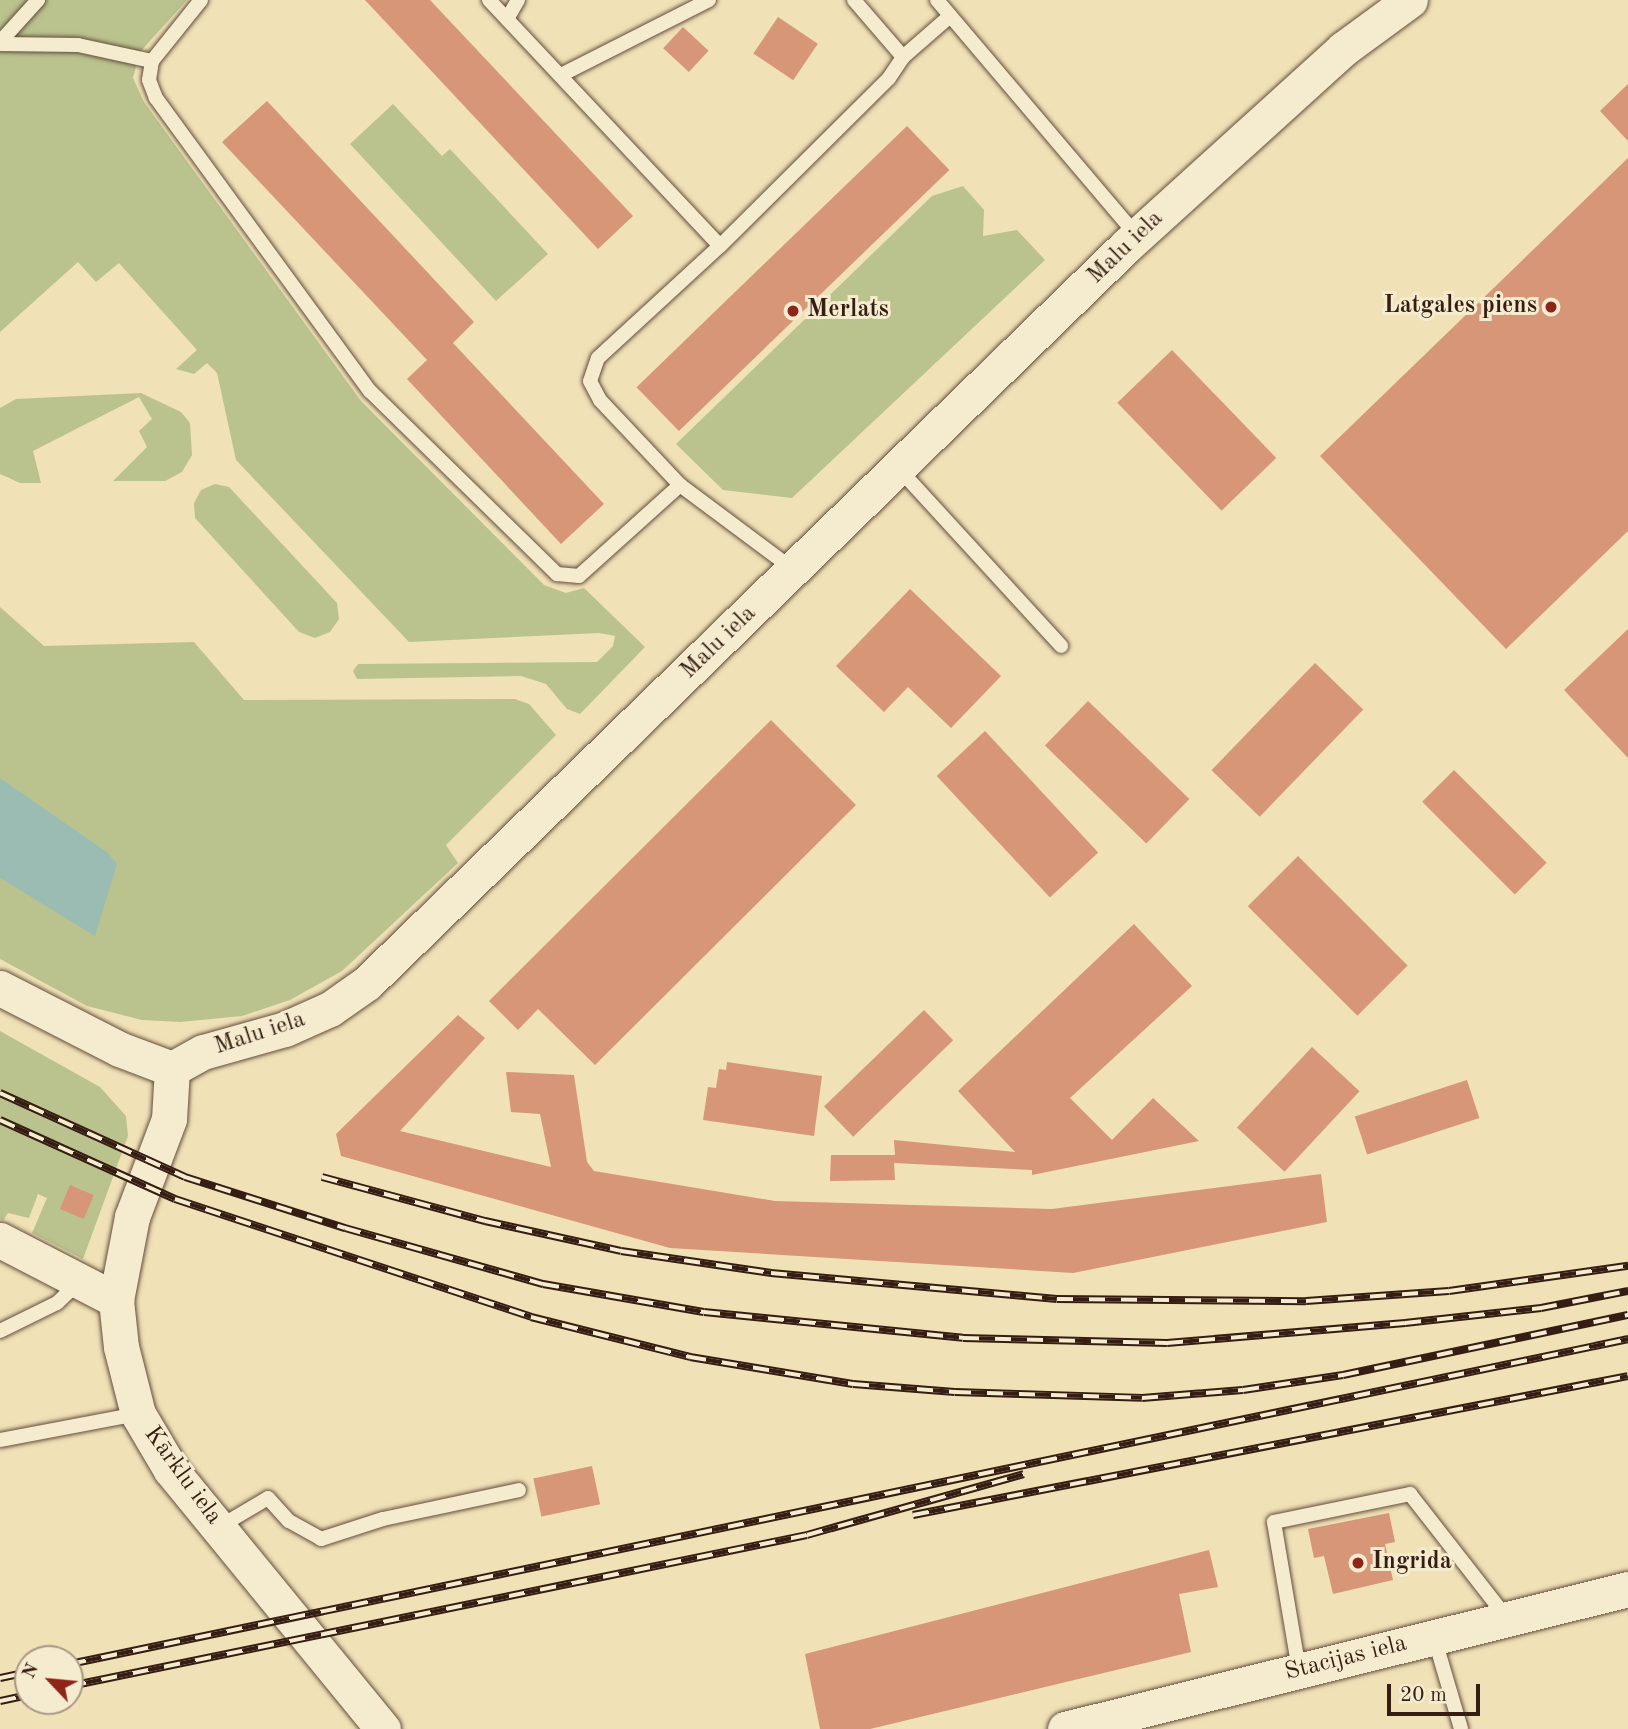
<!DOCTYPE html>
<html>
<head>
<meta charset="utf-8">
<style>
  body { margin:0 }
  #map { position:relative; width:1628px; height:1729px; overflow:hidden; background:#f0e1b7; font-family:"Old Standard TT",serif }
  div>[style] { position:absolute }
  .green>* { inset:0; background:#bac38e }
  .water>* { inset:0; background:#9bbcb3 }
  .building>* { inset:0; background:#d69677; transform-origin:0 0 }
  .roads { filter:drop-shadow(0 0 2px #644e3c) drop-shadow(0 0 2px #644e3c) }
  .service>* { height:14px; margin:-7px; padding:0 7px; transform-origin:7px; border-radius:7px; background:#f5ecd0 }
  .tertiary>* { height:35px; margin:-17.5px; padding:0 17.5px; transform-origin:17.5px; border-radius:17.5px; background:#f5ecd0 }
  .rail>* { height:8px; margin-top:-4px; transform-origin:0; background:repeating-linear-gradient(90deg,#f5ecd0 0 16px,#351d13 0 32px); box-sizing:border-box; border-block:2px solid #351d13 }
  .dots>* { width:19px; height:19px; translate:-50% -50%; box-sizing:border-box; border:4px solid #f5ecd0; border-radius:50% }
  span { translate:-50% -50%; white-space:nowrap; text-align:center; line-height:1.15; -webkit-text-stroke:6px #f5ecd0; paint-order:stroke }
  .street-label { font-size:24px; color:#351d13 }
  .poi-label { font-size:24px; color:#351d13; font-weight:700 }
  .right { translate:-100% -50%; text-align:right }
  .left { translate:0 -50%; text-align:left }
  .north { position:absolute; left:14px; top:1645px; width:70px; height:70px; box-sizing:border-box; background:#f5ecd0; border:2px solid #a89984; border-radius:50%; rotate:296deg; font-size:19px; font-weight:700; line-height:28px; text-align:center; color:#351d13 }
  .north::after { content:''; display:block; margin:auto; width:24px; height:32px; background:#8f2418; clip-path:polygon(50% 0,100% 100%,50% 72%,0 100%) }
  .scale { position:absolute; left:1387px; top:1684px; width:93px; height:32px; box-sizing:border-box; border:4px solid #351d13; border-top:0; padding-left:9px; font-size:21px; line-height:24px; white-space:nowrap; color:#351d13; -webkit-text-stroke:5px #f5ecd0; paint-order:stroke }
</style>
</head>
<body>
<div id="map">
  <div class="green">
    <div style="clip-path:polygon(0 0,187px 0,140px 52px,133px 78px,144px 102px,361px 401px,544px 585px,566px 593px,584px 588px,645px 647px,580px 714px,567px 709px,546px 684px,521px 676px,357px 679px,353px 671px,358px 664px,597px 662px,613px 646px,615px 636px,599px 633px,409px 642px,236px 460px,217px 373px,207px 363px,194px 374px,176px 369px,197px 350px,119px 263px,96px 282px,78px 262px,0 332px)"></div>
    <div style="clip-path:polygon(393px 104px,442px 156px,450px 149px,548px 254px,496px 301px,350px 144px)"></div>
    <div style="clip-path:polygon(963px 186px,984px 210px,983px 236px,1017px 230px,1045px 260px,792px 498px,723px 490px,676px 444px,932px 196px)"></div>
    <div style="clip-path:polygon(141px 393px,181px 412px,190px 423px,192px 455px,182px 472px,165px 481px,113px 481px,147px 447px,139px 431px,152px 419px,139px 397px,33px 451px,41px 483px,20px 483px,0 474px,0 408px,16px 399px)"></div>
    <div style="clip-path:polygon(215px 484px,229px 487px,337px 603px,339px 619px,330px 632px,315px 638px,299px 632px,195px 518px,194px 503px,201px 490px)"></div>
    <div style="clip-path:polygon(0 607px,44px 646px,194px 642px,244px 700px,515px 699px,529px 704px,556px 735px,446px 845px,458px 863px,342px 971px,290px 1000px,242px 1016px,180px 1022px,142px 1020px,87px 1006px,0 959px)"></div>
    <div style="clip-path:polygon(0 1031px,100px 1087px,126px 1116px,128px 1136px,83px 1259px,32px 1233px,47px 1198px,38px 1194px,29px 1218px,8px 1213px,3px 1221px,0 1219px)"></div>
  </div>
  <div class="water">
    <div style="clip-path:polygon(0 778px,108px 853px,117px 864px,95px 936px,0 878px)"></div>
  </div>
  <div class="building">
    <div style="clip-path:polygon(365px 0,430px 0,633px 216px,598px 249px)"></div>
    <div style="left:778px;top:17px;width:48px;height:44px;rotate:34deg"></div>
    <div style="left:683px;top:27px;width:35px;height:29px;rotate:43deg"></div>
    <div style="clip-path:polygon(1628px 84px,1628px 141px,1600px 111px)"></div>
    <div style="clip-path:polygon(267px 101px,474px 322px,453px 343px,604px 504px,561px 544px,407px 379px,427px 360px,222px 142px)"></div>
    <div style="left:907px;top:126px;width:61px;height:376px;rotate:46deg"></div>
    <div style="clip-path:polygon(1628px 158px,1628px 531px,1506px 649px,1320px 456px)"></div>
    <div style="left:1172px;top:350px;width:150px;height:76px;rotate:46deg"></div>
    <div style="clip-path:polygon(910px 589px,1001px 676px,951px 728px,908px 687px,884px 712px,836px 666px)"></div>
    <div style="clip-path:polygon(1628px 629px,1628px 758px,1564px 690px)"></div>
    <div style="left:1315px;top:663px;width:67px;height:149px;rotate:44deg"></div>
    <div style="left:1088px;top:701px;width:141px;height:62px;rotate:44deg"></div>
    <div style="clip-path:polygon(771px 720px,856px 805px,595px 1065px,538px 1009px,518px 1030px,489px 1001px)"></div>
    <div style="left:985px;top:731px;width:166px;height:66px;rotate:47deg"></div>
    <div style="left:1454px;top:770px;width:131px;height:45px;rotate:45deg"></div>
    <div style="left:1298px;top:856px;width:155px;height:71px;rotate:45deg"></div>
    <div style="clip-path:polygon(1134px 924px,1192px 986px,1070px 1098px,1112px 1140px,1153px 1098px,1199px 1141px,1032px 1175px,1032px 1170px,894px 1163px,895px 1180px,830px 1181px,831px 1155px,895px 1155px,894px 1140px,1015px 1152px,958px 1091px)"></div>
    <div style="left:924px;top:1010px;width:42px;height:139px;rotate:46deg"></div>
    <div style="clip-path:polygon(458px 1015px,485px 1038px,400px 1131px,551px 1167px,540px 1114px,511px 1112px,506px 1072px,574px 1075px,587px 1162px,594px 1171px,775px 1201px,1052px 1209px,1321px 1174px,1327px 1222px,1073px 1273px,670px 1248px,341px 1156px,336px 1134px)"></div>
    <div style="left:1312px;top:1047px;width:65px;height:110px;rotate:43deg"></div>
    <div style="clip-path:polygon(727px 1062px,822px 1076px,814px 1136px,703px 1120px,708px 1087px,716px 1088px,719px 1069px,726px 1070px)"></div>
    <div style="left:1467px;top:1080px;width:40px;height:118px;rotate:72deg"></div>
    <div style="left:70px;top:1185px;width:26px;height:26px;rotate:23deg"></div>
    <div style="left:592px;top:1466px;width:39px;height:60px;rotate:78deg"></div>
    <div style="clip-path:polygon(1389px 1513px,1395px 1542px,1385px 1544px,1393px 1580px,1333px 1594px,1324px 1556px,1314px 1558px,1308px 1529px)"></div>
    <div style="clip-path:polygon(1209px 1550px,1218px 1587px,1179px 1594px,1191px 1652px,870px 1729px,820px 1729px,805px 1654px)"></div>
  </div>
  <div class="roads">
    <div class="service">
      <div style="left:201px;top:0;width:78px;rotate:128.8deg"></div>
      <div style="left:152px;top:61px;width:19px;rotate:99deg"></div>
      <div style="left:149px;top:80px;width:19px;rotate:69deg"></div>
      <div style="left:156px;top:98px;width:363px;rotate:53.9deg"></div>
      <div style="left:370px;top:391px;width:262px;rotate:44.4deg"></div>
      <div style="left:557px;top:574px;width:22px;rotate:5deg"></div>
      <div style="left:579px;top:576px;width:136px;rotate:-42deg"></div>
      <div style="left:489px;top:0;width:337px;rotate:46.8deg"></div>
      <div style="left:854px;top:0;width:75px;rotate:49.3deg"></div>
      <div style="left:937px;top:0;width:309px;rotate:49.7deg"></div>
      <div style="left:507px;top:19px;width:22px;rotate:-60deg"></div>
      <div style="left:0;top:42px;width:57px;rotate:-47.9deg"></div>
      <div style="left:0;top:44px;width:78px;rotate:0.7deg"></div>
      <div style="left:78px;top:45px;width:76px;rotate:12.2deg"></div>
      <div style="left:561px;top:75px;width:166px;rotate:-26.9deg"></div>
      <div style="left:899px;top:469px;width:240px;rotate:47.5deg"></div>
      <div style="left:794px;top:570px;width:142px;rotate:-143.3deg"></div>
      <div style="left:680px;top:485px;width:117px;rotate:-133.3deg"></div>
      <div style="left:600px;top:400px;width:21px;rotate:-118deg"></div>
      <div style="left:590px;top:381px;width:24px;rotate:-71deg"></div>
      <div style="left:598px;top:358px;width:166px;rotate:-42.6deg"></div>
      <div style="left:720px;top:246px;width:238px;rotate:-44.8deg"></div>
      <div style="left:889px;top:78px;width:25px;rotate:-56deg"></div>
      <div style="left:903px;top:57px;width:62px;rotate:-41.1deg"></div>
      <div style="left:0;top:1331px;width:64px;rotate:-26.2deg"></div>
      <div style="left:57px;top:1303px;width:29px;rotate:-44deg"></div>
      <div style="left:0;top:1440px;width:139px;rotate:-10.7deg"></div>
      <div style="left:219px;top:1527px;width:57px;rotate:-30.6deg"></div>
      <div style="left:268px;top:1498px;width:31px;rotate:48deg"></div>
      <div style="left:289px;top:1521px;width:37px;rotate:29deg"></div>
      <div style="left:321px;top:1539px;width:65px;rotate:-17.9deg"></div>
      <div style="left:383px;top:1519px;width:139px;rotate:-12deg"></div>
      <div style="left:1434px;top:1637px;width:96px;rotate:73.6deg"></div>
      <div style="left:1299px;top:1670px;width:150px;rotate:-99.6deg"></div>
      <div style="left:1274px;top:1522px;width:139px;rotate:-11.6deg"></div>
      <div style="left:1410px;top:1494px;width:156px;rotate:52deg"></div>
    </div>
    <div class="tertiary">
      <div style="left:0;top:988px;width:134px;rotate:27.1deg"></div>
      <div style="left:119px;top:1049px;width:57px;rotate:20.7deg"></div>
      <div style="left:0;top:1240px;width:131px;rotate:27.3deg"></div>
      <div style="left:383px;top:1729px;width:335px;rotate:-129.3deg"></div>
      <div style="left:171px;top:1470px;width:65px;rotate:-120.5deg"></div>
      <div style="left:138px;top:1414px;width:69px;rotate:-104.2deg"></div>
      <div style="left:121px;top:1347px;width:47px;rotate:-96.1deg"></div>
      <div style="left:116px;top:1300px;width:85px;rotate:-79.1deg"></div>
      <div style="left:132px;top:1217px;width:105px;rotate:-69.3deg"></div>
      <div style="left:169px;top:1119px;width:50px;rotate:-86.6deg"></div>
      <div style="left:172px;top:1069px;width:35px;rotate:-29deg"></div>
      <div style="left:203px;top:1052px;width:85px;rotate:-15.7deg"></div>
      <div style="left:285px;top:1029px;width:49px;rotate:-24deg"></div>
      <div style="left:330px;top:1009px;width:45px;rotate:-35.1deg"></div>
      <div style="left:367px;top:983px;width:1059px;rotate:-44.16deg"></div>
      <div style="left:1127px;top:245px;width:292px;rotate:-42.2deg"></div>
      <div style="left:1343px;top:49px;width:83px;rotate:-36.2deg"></div>
      <div style="left:1065px;top:1729px;width:580px;rotate:-13.96deg"></div>
    </div>
  </div>
  <div class="rail">
    <div style="left:0;top:1093px;width:203px;rotate:24.4deg"></div>
    <div style="left:185px;top:1177px;width:168px;rotate:17.7deg"></div>
    <div style="left:345px;top:1228px;width:206px;rotate:15.8deg"></div>
    <div style="left:543px;top:1284px;width:163px;rotate:9.9deg"></div>
    <div style="left:704px;top:1312px;width:260px;rotate:5.7deg"></div>
    <div style="left:963px;top:1338px;width:204px;rotate:1.4deg"></div>
    <div style="left:1167px;top:1343px;width:239px;rotate:-4.8deg"></div>
    <div style="left:1405px;top:1323px;width:137px;rotate:-6.3deg"></div>
    <div style="left:1541px;top:1308px;width:89px;rotate:-11.1deg"></div>
    <div style="left:0;top:1120px;width:192px;rotate:24.3deg"></div>
    <div style="left:175px;top:1199px;width:375px;rotate:18.3deg"></div>
    <div style="left:531px;top:1317px;width:164px;rotate:14.1deg"></div>
    <div style="left:690px;top:1357px;width:165px;rotate:9.4deg"></div>
    <div style="left:853px;top:1384px;width:102px;rotate:4.5deg"></div>
    <div style="left:955px;top:1392px;width:187px;rotate:1.8deg"></div>
    <div style="left:1142px;top:1398px;width:101px;rotate:-4.5deg"></div>
    <div style="left:1243px;top:1390px;width:101px;rotate:-8.5deg"></div>
    <div style="left:1343px;top:1375px;width:291px;rotate:-11.9deg"></div>
    <div style="left:322px;top:1177px;width:169px;rotate:15.1deg"></div>
    <div style="left:485px;top:1221px;width:139px;rotate:12.4deg"></div>
    <div style="left:621px;top:1251px;width:152px;rotate:8.3deg"></div>
    <div style="left:771px;top:1273px;width:287px;rotate:5.2deg"></div>
    <div style="left:1057px;top:1299px;width:249px;rotate:0.5deg"></div>
    <div style="left:1306px;top:1301px;width:143px;rotate:-4deg"></div>
    <div style="left:1449px;top:1291px;width:181px;rotate:-8deg"></div>
    <div style="left:913px;top:1515px;width:728px;rotate:-11deg"></div>
    <div style="left:70px;top:1664px;width:1592px;rotate:-11.78deg"></div>
    <div style="left:0;top:1678px;width:29px;rotate:-12deg"></div>
    <div style="left:70px;top:1686px;width:752px;rotate:-11.58deg"></div>
    <div style="left:807px;top:1535px;width:225px;rotate:-15.7deg"></div>
    <div style="left:0;top:1701px;width:29px;rotate:-12deg"></div>
  </div>
  <div class="dots">
    <div style="left:1551px;top:307px;background:#8f2418"></div>
    <div style="left:793px;top:311px;background:#8f2418"></div>
    <div style="left:1358px;top:1563px;background:#8f2418"></div>
  </div>
  <div class="street-label">
    <span style="left:1126px;top:248px;rotate:-44deg">Malu iela</span>
    <span style="left:719px;top:643px;rotate:-44deg">Malu iela</span>
    <span style="left:260px;top:1034px;rotate:-18deg">Malu iela</span>
    <span style="left:182px;top:1476px;rotate:54deg">Kārklu iela</span>
    <span style="left:1346px;top:1659px;rotate:-14deg">Stacijas iela</span>
  </div>
  <div class="poi-label">
    <span class="right" style="left:1537px;top:307px">Latgales piens</span>
    <span class="left" style="left:807px;top:311px">Merlats</span>
    <span class="left" style="left:1372px;top:1563px">Ingrida</span>
  </div>
  <div class="north">N</div>
  <div class="scale">20 m</div>
</div>
</body>
</html>
